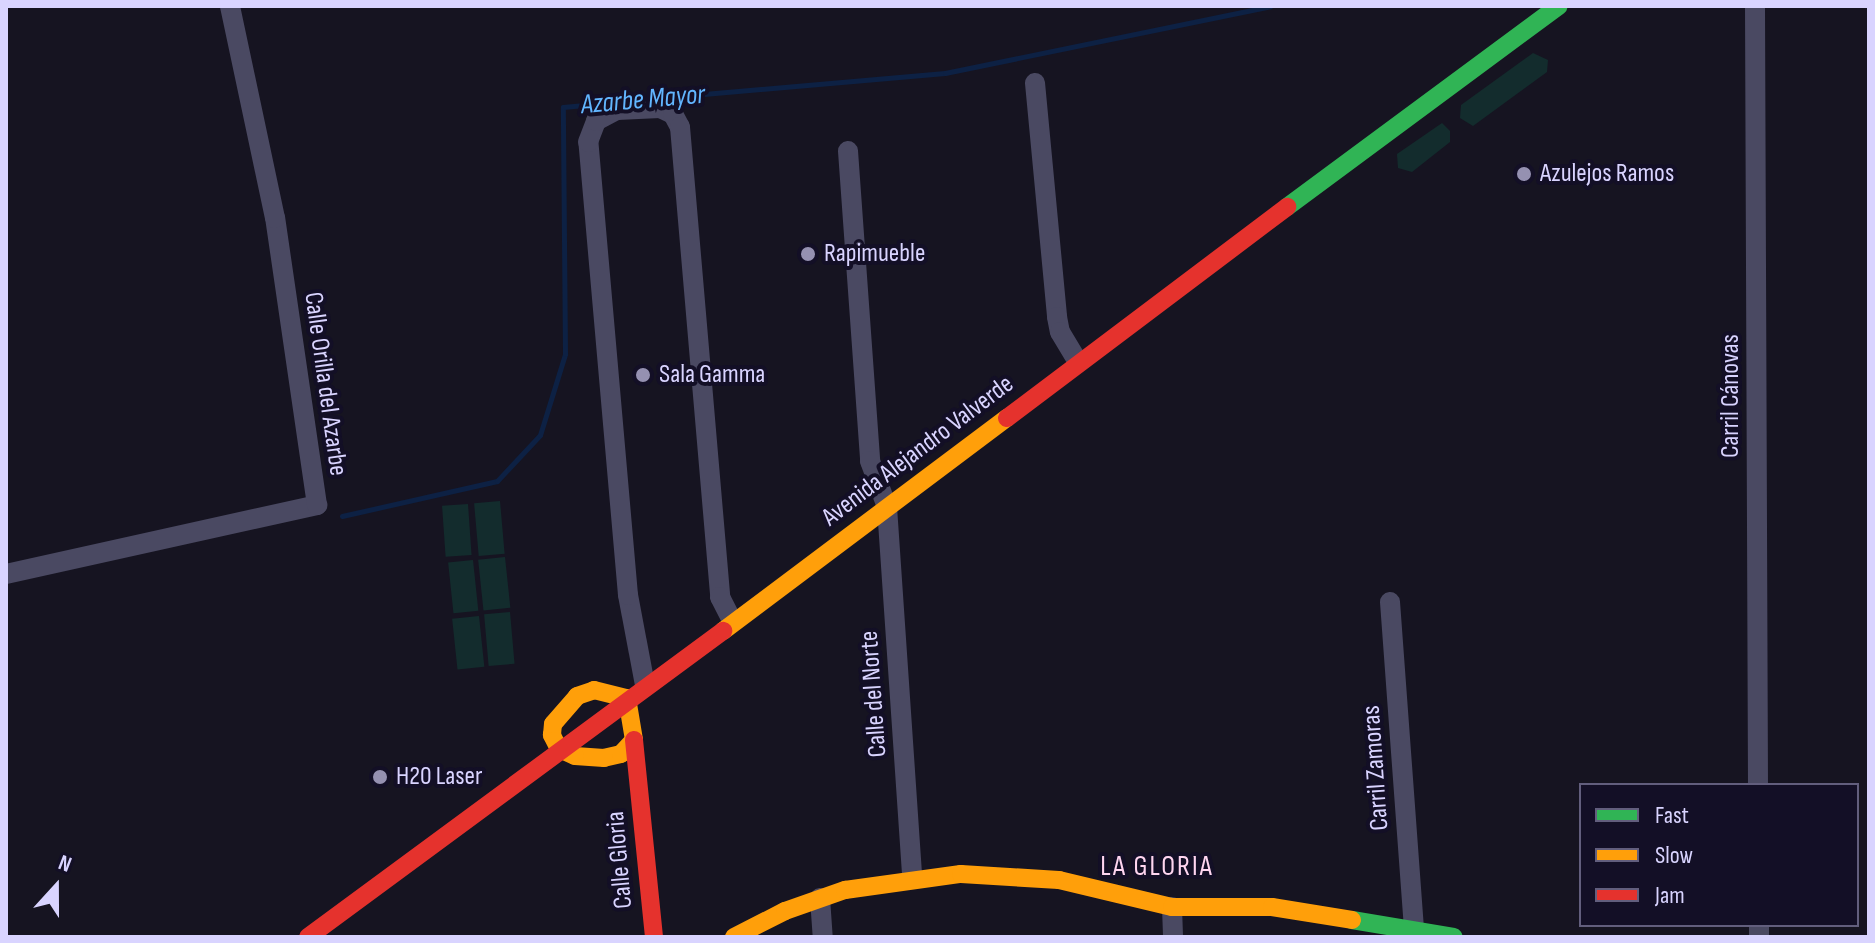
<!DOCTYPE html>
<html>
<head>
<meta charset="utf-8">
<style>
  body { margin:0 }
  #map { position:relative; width:1875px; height:943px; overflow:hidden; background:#161421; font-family:"Sofia Sans Condensed",sans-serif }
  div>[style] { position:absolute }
  .green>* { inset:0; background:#132c2d; transform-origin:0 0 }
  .stream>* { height:5px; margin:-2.5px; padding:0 2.5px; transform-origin:2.5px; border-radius:2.5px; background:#0d2144 }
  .street>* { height:20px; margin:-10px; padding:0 10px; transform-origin:10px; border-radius:10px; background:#4a4962 }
  .fast>* { height:18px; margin:-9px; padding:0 9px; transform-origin:9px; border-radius:9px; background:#30b455 }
  .slow>* { height:18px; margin:-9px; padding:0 9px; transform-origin:9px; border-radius:9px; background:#ff9f0a }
  .jam>* { height:18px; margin:-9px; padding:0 9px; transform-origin:9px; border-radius:9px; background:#e5322d }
  .dots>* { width:22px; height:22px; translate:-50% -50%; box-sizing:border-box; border:4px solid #130f26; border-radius:50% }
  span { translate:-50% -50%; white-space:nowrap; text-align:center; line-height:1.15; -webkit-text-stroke:8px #130f26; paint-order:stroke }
  .poi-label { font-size:26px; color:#d9d4ff }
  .left { translate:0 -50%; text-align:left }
  .street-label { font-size:26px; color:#d9d4ff }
  .water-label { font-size:28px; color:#62b6ff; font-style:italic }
  .neighbourhood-label { font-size:28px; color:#ffd6f0; letter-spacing:2px }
  .frame { position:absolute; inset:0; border:8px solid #d9d4ff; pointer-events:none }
  .legend { position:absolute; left:1579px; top:783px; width:280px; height:144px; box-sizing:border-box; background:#130f26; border:2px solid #625e7d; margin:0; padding:10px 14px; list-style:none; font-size:24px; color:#d9d4ff }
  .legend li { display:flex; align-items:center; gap:16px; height:40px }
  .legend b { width:40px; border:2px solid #625e7d }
  .north { position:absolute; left:16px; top:847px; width:80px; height:80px; -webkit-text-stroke:6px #130f26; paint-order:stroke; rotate:21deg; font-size:22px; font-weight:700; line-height:32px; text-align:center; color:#d9d4ff }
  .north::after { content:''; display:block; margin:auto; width:28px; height:36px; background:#d9d4ff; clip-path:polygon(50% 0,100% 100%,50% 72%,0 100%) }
</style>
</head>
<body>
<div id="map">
  <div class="green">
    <div style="clip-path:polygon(1533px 53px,1548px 60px,1547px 72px,1473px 126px,1460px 118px,1461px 105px)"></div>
    <div style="clip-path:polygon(1442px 123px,1450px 131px,1450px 142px,1412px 172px,1398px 168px,1397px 154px)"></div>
    <div style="left:500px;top:501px;width:53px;height:26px;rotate:85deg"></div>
    <div style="left:468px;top:504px;width:51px;height:26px;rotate:86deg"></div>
    <div style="left:505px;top:557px;width:51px;height:27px;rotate:84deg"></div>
    <div style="left:473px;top:560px;width:51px;height:25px;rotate:84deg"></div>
    <div style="left:510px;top:612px;width:52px;height:26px;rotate:85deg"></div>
    <div style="left:479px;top:616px;width:51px;height:27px;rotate:84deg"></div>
  </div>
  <div class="stream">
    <div style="left:647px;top:99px;width:299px;rotate:-5deg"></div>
    <div style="left:945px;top:73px;width:332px;rotate:-11.6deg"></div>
    <div style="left:342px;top:516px;width:159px;rotate:-12.7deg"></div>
    <div style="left:497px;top:481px;width:63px;rotate:-46.9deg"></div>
    <div style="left:540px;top:435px;width:85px;rotate:-72.8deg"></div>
    <div style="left:565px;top:354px;width:247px;rotate:-90.5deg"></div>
    <div style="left:563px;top:107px;width:54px;rotate:-5.3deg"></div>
  </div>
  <div class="street">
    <div style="left:1755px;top:6px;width:779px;rotate:89.78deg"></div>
    <div style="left:1035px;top:83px;width:235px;rotate:84.6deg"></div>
    <div style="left:1057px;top:317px;width:15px;rotate:79deg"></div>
    <div style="left:1060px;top:332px;width:35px;rotate:59deg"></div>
    <div style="left:848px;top:151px;width:311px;rotate:85.9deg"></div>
    <div style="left:870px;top:461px;width:49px;rotate:69.7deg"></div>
    <div style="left:887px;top:507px;width:372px;rotate:86.1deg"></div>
    <div style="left:6px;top:574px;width:319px;rotate:-12.5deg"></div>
    <div style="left:317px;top:505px;width:290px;rotate:-98.3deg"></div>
    <div style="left:275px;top:218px;width:217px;rotate:-102deg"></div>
    <div style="left:1390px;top:602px;width:330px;rotate:85.8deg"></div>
    <div style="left:645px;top:685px;width:92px;rotate:-100.7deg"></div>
    <div style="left:628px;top:595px;width:455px;rotate:-95deg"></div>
    <div style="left:588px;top:142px;width:22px;rotate:-69deg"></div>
    <div style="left:596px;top:121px;width:24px;rotate:-28deg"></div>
    <div style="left:617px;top:110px;width:43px;rotate:-2.7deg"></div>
    <div style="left:660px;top:108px;width:14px;rotate:25deg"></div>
    <div style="left:673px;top:114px;width:15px;rotate:62deg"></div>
    <div style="left:680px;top:127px;width:472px;rotate:85.1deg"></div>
    <div style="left:720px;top:597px;width:27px;rotate:63deg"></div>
    <div style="left:820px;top:898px;width:39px;rotate:86deg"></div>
    <div style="left:1172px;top:907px;width:30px;rotate:88deg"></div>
    <div style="left:1759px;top:925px;width:12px;rotate:90deg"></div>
  </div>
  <div class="fast">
    <div style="left:1287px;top:207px;width:338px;rotate:-36.5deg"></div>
    <div style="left:1352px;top:920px;width:103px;rotate:9.5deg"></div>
  </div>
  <div class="slow">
    <div style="left:723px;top:631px;width:355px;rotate:-36.9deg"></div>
    <div style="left:594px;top:690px;width:34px;rotate:14deg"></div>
    <div style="left:627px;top:698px;width:43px;rotate:80.5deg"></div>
    <div style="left:634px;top:740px;width:19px;rotate:133deg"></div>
    <div style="left:621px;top:754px;width:17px;rotate:167deg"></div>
    <div style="left:604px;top:758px;width:29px;rotate:-176deg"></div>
    <div style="left:575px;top:756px;width:17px;rotate:-156deg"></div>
    <div style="left:559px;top:749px;width:16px;rotate:-117deg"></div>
    <div style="left:552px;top:735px;width:11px;rotate:-85deg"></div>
    <div style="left:553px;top:724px;width:37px;rotate:-49deg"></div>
    <div style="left:577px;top:696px;width:18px;rotate:-19deg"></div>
    <div style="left:734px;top:937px;width:57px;rotate:-27deg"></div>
    <div style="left:785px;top:911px;width:64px;rotate:-19.3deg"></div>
    <div style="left:845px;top:890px;width:117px;rotate:-7.9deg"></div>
    <div style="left:961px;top:874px;width:98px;rotate:3.5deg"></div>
    <div style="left:1059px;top:880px;width:116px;rotate:13.4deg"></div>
    <div style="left:1172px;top:907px;width:100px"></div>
    <div style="left:1272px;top:907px;width:81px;rotate:9.2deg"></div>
  </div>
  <div class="jam">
    <div style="left:1007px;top:418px;width:351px;rotate:-37deg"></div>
    <div style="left:634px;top:740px;width:198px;rotate:84.2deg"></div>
    <div style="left:308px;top:937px;width:516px;rotate:-36.4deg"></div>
  </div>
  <div class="dots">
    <div style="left:1524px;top:174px;background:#9591b1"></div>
    <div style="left:808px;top:254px;background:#9591b1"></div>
    <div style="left:643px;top:375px;background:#9591b1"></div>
    <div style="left:380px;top:777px;background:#9591b1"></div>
  </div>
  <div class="poi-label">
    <span class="left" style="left:1540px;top:174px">Azulejos Ramos</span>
    <span class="left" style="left:824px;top:254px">Rapimueble</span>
    <span class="left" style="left:659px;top:375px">Sala Gamma</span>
    <span class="left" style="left:396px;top:777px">H20 Laser</span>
  </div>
  <div class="street-label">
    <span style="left:325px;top:384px;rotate:82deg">Calle Orilla del Azarbe</span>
    <span style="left:1731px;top:396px;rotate:-90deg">Carril Cánovas</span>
    <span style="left:918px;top:451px;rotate:-37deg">Avenida Alejandro Valverde</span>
    <span style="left:874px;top:694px;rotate:-94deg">Calle del Norte</span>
    <span style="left:1376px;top:768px;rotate:-94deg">Carril Zamoras</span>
    <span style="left:620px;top:860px;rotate:-95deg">Calle Gloria</span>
  </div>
  <div class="water-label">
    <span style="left:643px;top:100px;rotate:-5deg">Azarbe Mayor</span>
  </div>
  <div class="neighbourhood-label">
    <span style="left:1157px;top:867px">LA GLORIA</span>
  </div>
  <div class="frame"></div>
  <ul class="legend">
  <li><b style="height:10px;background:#30b455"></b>Fast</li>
  <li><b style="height:10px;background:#ff9f0a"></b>Slow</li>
  <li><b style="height:10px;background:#e5322d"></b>Jam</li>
  </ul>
  <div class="north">N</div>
</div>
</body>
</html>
